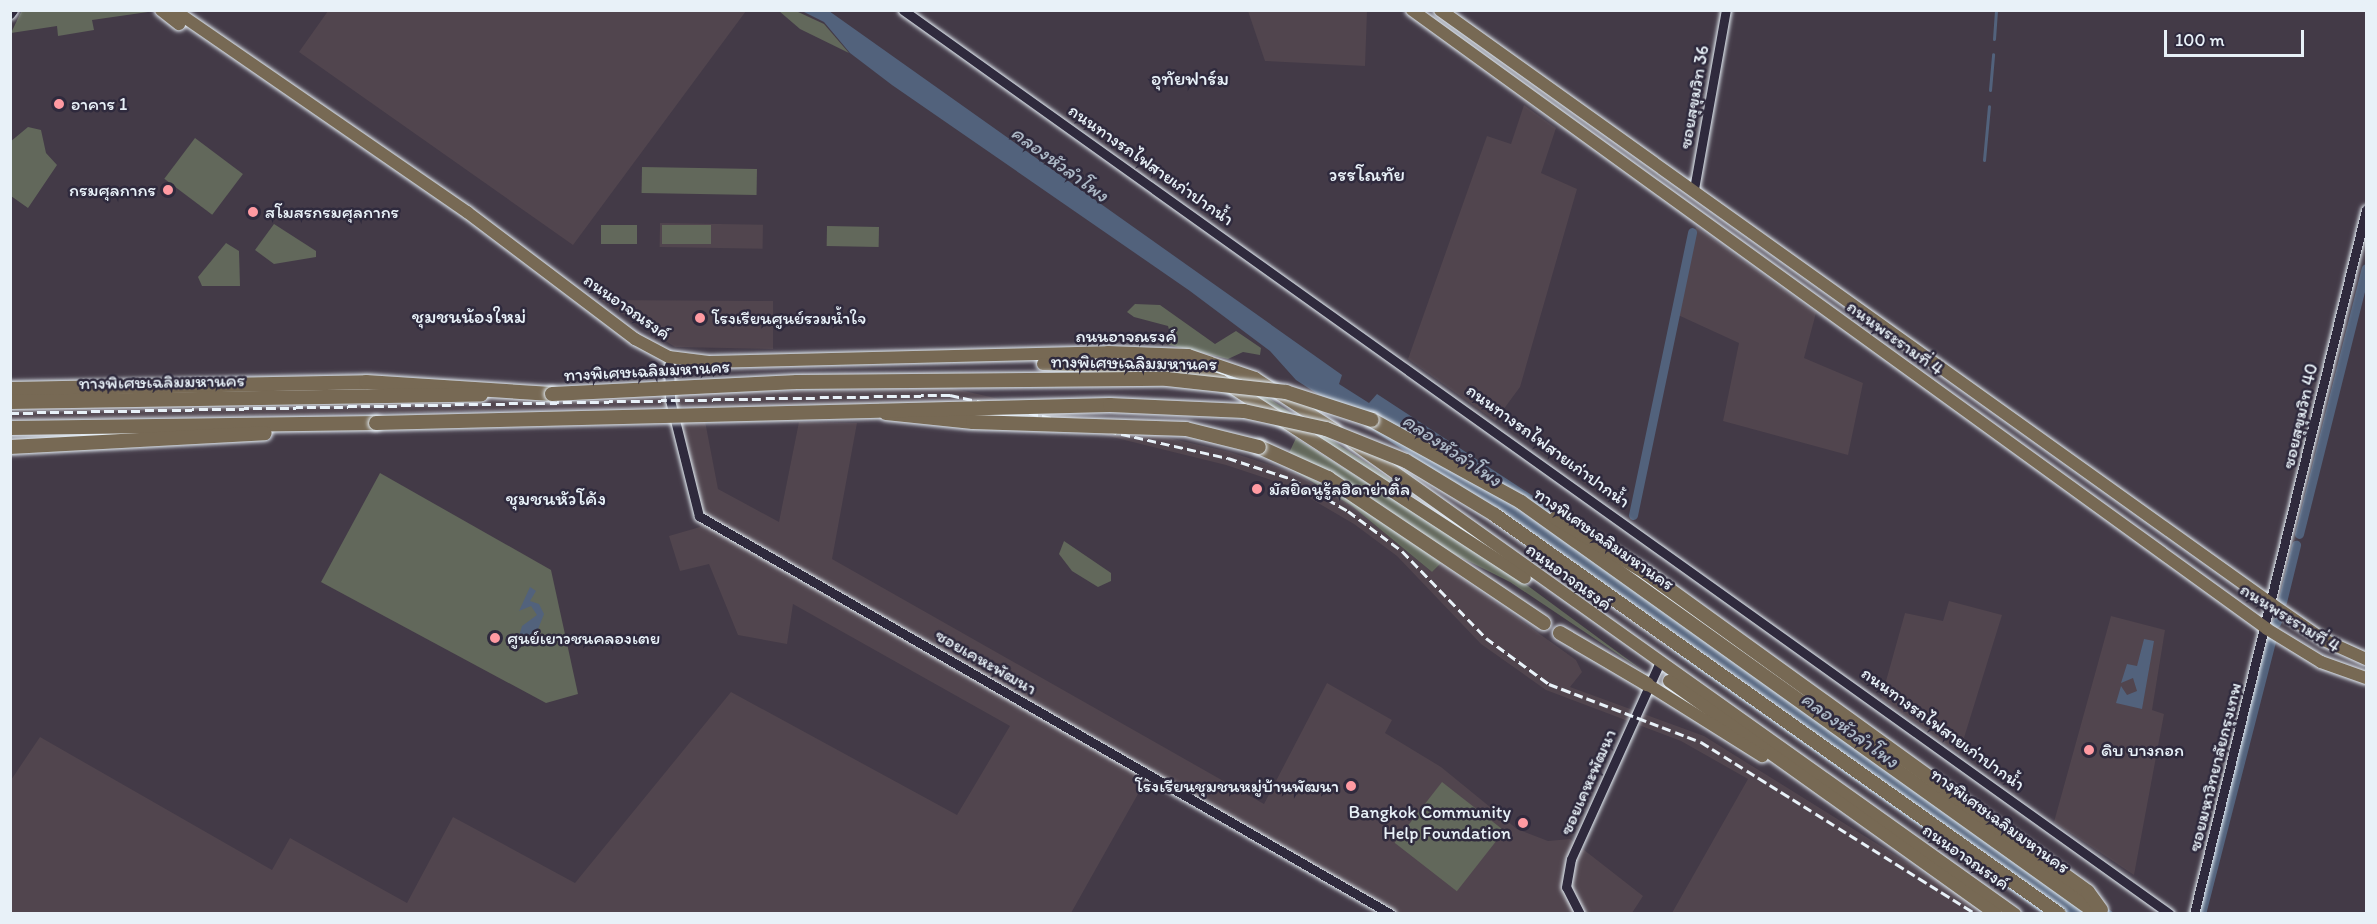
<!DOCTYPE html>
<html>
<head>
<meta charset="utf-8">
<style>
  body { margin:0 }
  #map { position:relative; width:2377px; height:924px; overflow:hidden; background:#433a47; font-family:Itim,"Playpen Sans Thai",sans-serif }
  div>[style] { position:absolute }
  .built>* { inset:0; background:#51454e; transform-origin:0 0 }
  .green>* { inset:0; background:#62685b; transform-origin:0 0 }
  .water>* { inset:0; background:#52627c }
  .stream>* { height:3px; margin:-1.5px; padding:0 1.5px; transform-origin:1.5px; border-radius:1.5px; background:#52627c }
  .canal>* { height:9px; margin:-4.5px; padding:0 4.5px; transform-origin:4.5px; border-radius:4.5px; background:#52627c }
  .roads { filter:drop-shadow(0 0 2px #e8f1f8) drop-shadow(0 0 2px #e8f1f8) }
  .minor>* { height:9px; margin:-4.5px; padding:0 4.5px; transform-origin:4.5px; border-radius:4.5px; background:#2f2a3d }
  .major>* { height:12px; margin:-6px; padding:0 6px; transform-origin:6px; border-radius:6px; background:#776954 }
  .highway>* { height:14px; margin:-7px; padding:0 7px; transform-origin:7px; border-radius:7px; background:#776954 }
  .rail>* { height:3px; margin-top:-1.5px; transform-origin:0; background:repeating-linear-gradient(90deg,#e8f1f8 0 9px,transparent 0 13.5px) }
  .bridges { filter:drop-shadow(0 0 2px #e8f1f8) drop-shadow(0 0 2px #e8f1f8) }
  .highway-bridge>* { height:14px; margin:-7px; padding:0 7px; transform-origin:7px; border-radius:7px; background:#776954 }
  .dots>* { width:16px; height:16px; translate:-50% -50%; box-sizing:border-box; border:3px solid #2f2a3d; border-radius:50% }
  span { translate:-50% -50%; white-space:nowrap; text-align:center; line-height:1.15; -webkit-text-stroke:5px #2f2a3d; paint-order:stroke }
  .street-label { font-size:18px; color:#e8f1f8 }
  .poi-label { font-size:18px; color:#e8f1f8 }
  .left { translate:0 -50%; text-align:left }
  .right { translate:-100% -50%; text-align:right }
  .neighbourhood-label { font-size:20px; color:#e8f1f8 }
  .water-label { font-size:20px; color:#acb8c6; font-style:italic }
  .frame { position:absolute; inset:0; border:12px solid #e8f1f8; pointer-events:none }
  .scale { position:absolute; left:2164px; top:30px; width:140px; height:27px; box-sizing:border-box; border:3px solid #e8f1f8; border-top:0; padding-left:8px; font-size:18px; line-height:21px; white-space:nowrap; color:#e8f1f8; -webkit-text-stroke:4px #2f2a3d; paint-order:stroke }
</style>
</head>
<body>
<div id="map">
  <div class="built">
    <div style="clip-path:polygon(328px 11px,328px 10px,746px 11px,573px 245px,299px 52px)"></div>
    <div style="clip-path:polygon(1248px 11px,1367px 11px,1365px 66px,1265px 61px)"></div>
    <div style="clip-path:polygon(1524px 105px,1556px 128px,1541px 173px,1577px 189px,1520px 387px,1495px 421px,1408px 359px,1487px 136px,1511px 144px)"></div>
    <div style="left:660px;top:223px;width:103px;height:24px;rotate:1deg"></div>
    <div style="clip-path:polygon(1696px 227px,1816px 313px,1804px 358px,1863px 383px,1848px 455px,1723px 421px,1739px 343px,1678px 315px)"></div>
    <div style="clip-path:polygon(602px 300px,773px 301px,773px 349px,675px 347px)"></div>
    <div style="clip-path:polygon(951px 388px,1230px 452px,1295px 473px,1352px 506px,1432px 572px,1441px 563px,1576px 660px,1582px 672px,1570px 687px,1704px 736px,1988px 913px,1672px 913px,1748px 779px,1681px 741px,1546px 690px,1481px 644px,1397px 556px,1354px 524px,1289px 486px,1226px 465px,1007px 411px,950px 402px,11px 420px,10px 406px)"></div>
    <div style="clip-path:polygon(674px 421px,705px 421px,718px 489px,779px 522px,799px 422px,857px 423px,832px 559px,1264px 804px,1327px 683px,1392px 720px,1385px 733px,1441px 767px,1517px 829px,1548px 841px,1570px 839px,1643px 896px,1632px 913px,1384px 913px,1147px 778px,1071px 913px,11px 914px,11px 780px,40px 737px,272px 870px,290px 838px,407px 903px,453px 817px,575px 883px,731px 692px,957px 815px,1010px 726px,793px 604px,787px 644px,738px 635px,709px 564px,680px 571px,669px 536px,700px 527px)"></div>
    <div style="clip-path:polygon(1949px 601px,2002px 615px,1959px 754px,1881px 699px,1905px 613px,1943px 621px)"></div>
    <div style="clip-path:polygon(2111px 616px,2165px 630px,2152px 710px,2164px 714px,2134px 875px,2054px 822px)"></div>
  </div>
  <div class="green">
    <div style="clip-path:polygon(22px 10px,146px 10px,148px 12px,92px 20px,94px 30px,58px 36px,57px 26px,11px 33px)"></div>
    <div style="clip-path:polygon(779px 11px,796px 11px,824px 24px,849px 53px,800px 29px)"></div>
    <div style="clip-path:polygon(28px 127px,41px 130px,46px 153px,57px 165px,28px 208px,11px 196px,10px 142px)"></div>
    <div style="left:195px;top:138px;width:60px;height:51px;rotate:37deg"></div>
    <div style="left:642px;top:167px;width:115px;height:26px;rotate:1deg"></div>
    <div style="clip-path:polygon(274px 224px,316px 251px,316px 257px,274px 264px,255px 250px)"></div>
    <div style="left:601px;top:225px;width:36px;height:19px"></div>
    <div style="left:662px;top:225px;width:49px;height:19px"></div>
    <div style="left:827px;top:226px;width:52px;height:20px;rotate:1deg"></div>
    <div style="clip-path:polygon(226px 243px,239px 251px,240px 286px,202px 286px,198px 277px)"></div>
    <div style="clip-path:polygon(1135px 304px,1160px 305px,1215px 344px,1236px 331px,1261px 348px,1260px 355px,1243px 352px,1228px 359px,1161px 343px,1157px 336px,1170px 333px,1168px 326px,1134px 317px,1127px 312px)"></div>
    <div style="clip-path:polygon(1148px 357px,1231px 373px,1419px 498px,1353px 464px,1224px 377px)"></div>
    <div style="clip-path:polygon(1296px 438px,1513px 575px,1646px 673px,1510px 582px,1450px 552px,1344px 480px,1289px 453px)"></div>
    <div style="clip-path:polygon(1283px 464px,1359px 504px,1441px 563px,1432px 572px,1352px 506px)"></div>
    <div style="clip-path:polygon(380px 473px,551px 570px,578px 694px,546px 703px,321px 582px)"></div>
    <div style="clip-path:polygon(1064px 541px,1111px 573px,1111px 581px,1098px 587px,1072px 571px,1059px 554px)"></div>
    <div style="left:1442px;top:782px;width:79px;height:77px;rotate:38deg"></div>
  </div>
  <div class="water">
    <div style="clip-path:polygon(802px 11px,829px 11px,1342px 375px,1339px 384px,1369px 403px,1377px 394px,1533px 496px,2114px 913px,2042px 913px,1685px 660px,1495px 510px,1296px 380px,1270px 351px,1190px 291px,892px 85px,850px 53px,824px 22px)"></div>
    <div style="clip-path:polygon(530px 587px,536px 591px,530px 601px,539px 604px,544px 614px,533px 642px,519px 636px,522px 626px,537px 615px,531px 606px,519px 611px)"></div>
    <div style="clip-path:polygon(2144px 639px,2154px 641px,2142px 709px,2116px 703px,2121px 686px,2127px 695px,2137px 691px,2133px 678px,2121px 683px,2127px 664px,2137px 666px)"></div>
  </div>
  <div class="stream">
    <div style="left:1994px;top:39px;width:29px;rotate:-86deg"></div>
    <div style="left:1990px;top:90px;width:36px;rotate:-85deg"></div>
    <div style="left:1984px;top:160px;width:54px;rotate:-84.7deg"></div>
  </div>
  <div class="canal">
    <div style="left:1633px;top:515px;width:289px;rotate:-78.2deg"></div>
    <div style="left:2299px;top:534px;width:274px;rotate:-75.9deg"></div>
    <div style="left:2282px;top:602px;width:59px;rotate:-76.2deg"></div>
    <div style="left:2276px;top:623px;width:2px;rotate:-63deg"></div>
    <div style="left:2201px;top:914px;width:285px;rotate:-75.6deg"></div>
  </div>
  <div class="roads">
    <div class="minor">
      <div style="left:903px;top:10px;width:1556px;rotate:35.51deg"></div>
      <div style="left:10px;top:14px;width:5px;rotate:-53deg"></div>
      <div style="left:1694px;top:189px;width:182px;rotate:-79.9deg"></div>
      <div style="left:669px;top:365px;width:35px;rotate:88deg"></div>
      <div style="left:670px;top:400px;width:120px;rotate:76deg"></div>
      <div style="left:699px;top:516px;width:798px;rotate:29.91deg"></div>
      <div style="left:1580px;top:914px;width:30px;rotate:-117deg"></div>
      <div style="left:1566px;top:887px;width:28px;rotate:-80deg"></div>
      <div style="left:1571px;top:859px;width:214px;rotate:-65.7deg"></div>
      <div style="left:2194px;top:914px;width:725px;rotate:-76.27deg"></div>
    </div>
    <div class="major">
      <div style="left:161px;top:10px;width:23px;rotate:38deg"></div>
      <div style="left:174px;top:10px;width:356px;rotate:34.6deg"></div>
      <div style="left:467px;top:212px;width:211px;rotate:37.1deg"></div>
      <div style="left:635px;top:339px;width:38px;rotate:28deg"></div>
      <div style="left:669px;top:357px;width:40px;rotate:7.1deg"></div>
      <div style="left:709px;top:362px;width:399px;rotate:-1.4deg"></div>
      <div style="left:1108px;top:352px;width:80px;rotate:2.1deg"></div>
      <div style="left:1188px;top:355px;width:71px;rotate:18.9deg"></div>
      <div style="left:1255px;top:378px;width:95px;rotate:33deg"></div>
      <div style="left:1412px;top:10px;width:1056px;rotate:35.9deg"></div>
      <div style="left:2267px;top:629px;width:63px;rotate:31.4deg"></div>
      <div style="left:2321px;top:662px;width:48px;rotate:19.6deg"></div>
      <div style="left:1440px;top:10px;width:1024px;rotate:35.54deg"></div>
      <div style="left:2273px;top:605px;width:62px;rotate:34.5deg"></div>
      <div style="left:2324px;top:640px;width:46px;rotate:24.3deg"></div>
      <div style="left:1043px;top:364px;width:142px;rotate:2deg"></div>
      <div style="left:1185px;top:369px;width:39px;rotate:18deg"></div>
      <div style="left:1222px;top:381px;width:361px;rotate:33deg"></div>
      <div style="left:1352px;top:442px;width:814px;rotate:35.45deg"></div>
      <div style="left:1669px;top:681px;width:402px;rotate:35.5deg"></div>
      <div style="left:1647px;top:684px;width:136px;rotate:32.1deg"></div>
    </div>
    <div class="highway">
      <div style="left:10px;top:389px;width:356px;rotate:-1.1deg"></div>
      <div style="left:366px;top:382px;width:186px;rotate:3.7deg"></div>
      <div style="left:10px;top:402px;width:471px;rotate:-0.9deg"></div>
      <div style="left:1372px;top:420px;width:170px;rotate:28.8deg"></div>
      <div style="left:1521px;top:502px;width:709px;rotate:35.53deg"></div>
      <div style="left:10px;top:428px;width:366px;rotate:-0.8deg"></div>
      <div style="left:10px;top:447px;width:255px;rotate:-3.1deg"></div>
      <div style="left:1259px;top:447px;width:76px;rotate:24.2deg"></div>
      <div style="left:1328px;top:478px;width:260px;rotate:33.9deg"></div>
      <div style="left:1556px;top:518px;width:104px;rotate:31.2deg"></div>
      <div style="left:1645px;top:572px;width:546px;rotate:35.84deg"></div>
      <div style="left:2088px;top:892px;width:22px;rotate:54deg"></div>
      <div style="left:1560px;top:633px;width:101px;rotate:30.4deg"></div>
    </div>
  </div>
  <div class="rail">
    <div style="left:10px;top:413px;width:940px;rotate:-1.1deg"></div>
    <div style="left:950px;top:395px;width:285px;rotate:12.8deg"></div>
    <div style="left:1228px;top:458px;width:67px;rotate:18.2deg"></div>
    <div style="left:1292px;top:479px;width:64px;rotate:29.7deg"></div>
    <div style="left:1348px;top:511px;width:67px;rotate:36.5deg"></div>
    <div style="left:1402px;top:551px;width:121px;rotate:46deg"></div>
    <div style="left:1486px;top:638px;width:78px;rotate:36.1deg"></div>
    <div style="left:1549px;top:684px;width:163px;rotate:20.9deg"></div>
    <div style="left:1701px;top:742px;width:324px;rotate:32deg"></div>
  </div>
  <div class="bridges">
    <div class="highway-bridge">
      <div style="left:552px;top:394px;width:245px;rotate:-2.8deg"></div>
      <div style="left:797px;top:382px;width:370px;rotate:-0.5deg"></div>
      <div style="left:1167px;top:379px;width:120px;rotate:6.2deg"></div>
      <div style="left:1286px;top:392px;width:90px;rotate:18deg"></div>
      <div style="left:886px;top:413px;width:87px;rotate:5.9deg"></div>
      <div style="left:973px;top:422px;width:213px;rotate:1.9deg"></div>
      <div style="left:1186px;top:429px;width:75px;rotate:13.9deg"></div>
      <div style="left:376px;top:423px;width:734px;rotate:-1.4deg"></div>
      <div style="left:1110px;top:405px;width:134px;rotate:2.6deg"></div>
      <div style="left:1244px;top:411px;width:84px;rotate:12.4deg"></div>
      <div style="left:1326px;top:429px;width:86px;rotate:21.8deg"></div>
      <div style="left:1406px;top:461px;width:104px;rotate:31.2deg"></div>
      <div style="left:1495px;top:515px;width:691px;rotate:35.28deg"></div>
    </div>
  </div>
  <div class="dots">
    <div style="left:59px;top:104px;background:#ff9aa2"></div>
    <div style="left:168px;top:190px;background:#ff9aa2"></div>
    <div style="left:253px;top:212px;background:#ff9aa2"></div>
    <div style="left:700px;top:318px;background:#ff9aa2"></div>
    <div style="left:1257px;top:489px;background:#ff9aa2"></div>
    <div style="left:495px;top:638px;background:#ff9aa2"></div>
    <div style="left:2089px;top:750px;background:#ff9aa2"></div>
    <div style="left:1351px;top:786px;background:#ff9aa2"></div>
    <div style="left:1523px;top:823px;background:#ff9aa2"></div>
  </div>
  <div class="street-label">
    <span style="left:1694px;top:97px;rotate:-80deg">ซอยสุขุมวิท 36</span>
    <span style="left:1151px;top:165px;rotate:35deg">ถนนทางรถไฟสายเก่าปากน้ำ</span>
    <span style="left:627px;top:307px;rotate:35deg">ถนนอาจณรงค์</span>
    <span style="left:1126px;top:336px">ถนนอาจณรงค์</span>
    <span style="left:1895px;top:338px;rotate:36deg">ถนนพระรามที่ 4</span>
    <span style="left:1134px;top:363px;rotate:1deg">ทางพิเศษเฉลิมมหานคร</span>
    <span style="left:647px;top:371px;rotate:-3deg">ทางพิเศษเฉลิมมหานคร</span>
    <span style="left:162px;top:382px;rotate:-1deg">ทางพิเศษเฉลิมมหานคร</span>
    <span style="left:2300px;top:416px;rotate:-77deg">ซอยสุขุมวิท 40</span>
    <span style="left:1548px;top:446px;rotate:36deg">ถนนทางรถไฟสายเก่าปากน้ำ</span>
    <span style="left:1604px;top:539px;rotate:35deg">ทางพิเศษเฉลิมมหานคร</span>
    <span style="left:1569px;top:577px;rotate:36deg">ถนนอาจณรงค์</span>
    <span style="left:2290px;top:618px;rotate:32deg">ถนนพระรามที่ 4</span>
    <span style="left:986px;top:662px;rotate:30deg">ซอยเคหะพัฒนา</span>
    <span style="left:1943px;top:729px;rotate:36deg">ถนนทางรถไฟสายเก่าปากน้ำ</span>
    <span style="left:2215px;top:767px;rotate:-76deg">ซอยมหาวิทยาลัยกรุงเทพ</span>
    <span style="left:1588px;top:782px;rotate:-66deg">ซอยเคหะพัฒนา</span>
    <span style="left:2000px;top:821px;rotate:36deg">ทางพิเศษเฉลิมมหานคร</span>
    <span style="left:1966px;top:857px;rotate:35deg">ถนนอาจณรงค์</span>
  </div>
  <div class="poi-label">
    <span class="left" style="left:71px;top:104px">อาคาร 1</span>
    <span class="right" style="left:156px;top:190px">กรมศุลกากร</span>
    <span class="left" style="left:265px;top:212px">สโมสรกรมศุลกากร</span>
    <span class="left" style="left:712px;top:318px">โรงเรียนศูนย์รวมน้ำใจ</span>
    <span class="left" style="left:1269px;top:489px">มัสยิดนูรู้ลฮิดาย่าติ้ล</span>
    <span class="left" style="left:507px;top:638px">ศูนย์เยาวชนคลองเตย</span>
    <span class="left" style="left:2101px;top:750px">ดิบ บางกอก</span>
    <span class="right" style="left:1339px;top:786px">โรงเรียนชุมชนหมู่บ้านพัฒนา</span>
    <span class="right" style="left:1511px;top:823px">Bangkok Community<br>Help Foundation</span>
  </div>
  <div class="neighbourhood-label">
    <span style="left:1190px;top:78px">อุทัยฟาร์ม</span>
    <span style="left:1367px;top:174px">วรรโณทัย</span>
    <span style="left:469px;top:316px">ชุมชนน้องใหม่</span>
    <span style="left:556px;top:498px">ชุมชนหัวโค้ง</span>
  </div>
  <div class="water-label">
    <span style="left:1060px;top:164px;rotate:36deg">คลองหัวลำโพง</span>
    <span style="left:1452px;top:450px;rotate:34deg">คลองหัวลำโพง</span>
    <span style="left:1850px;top:730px;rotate:36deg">คลองหัวลำโพง</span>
  </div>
  <div class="frame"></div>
  <div class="scale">100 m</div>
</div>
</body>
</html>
